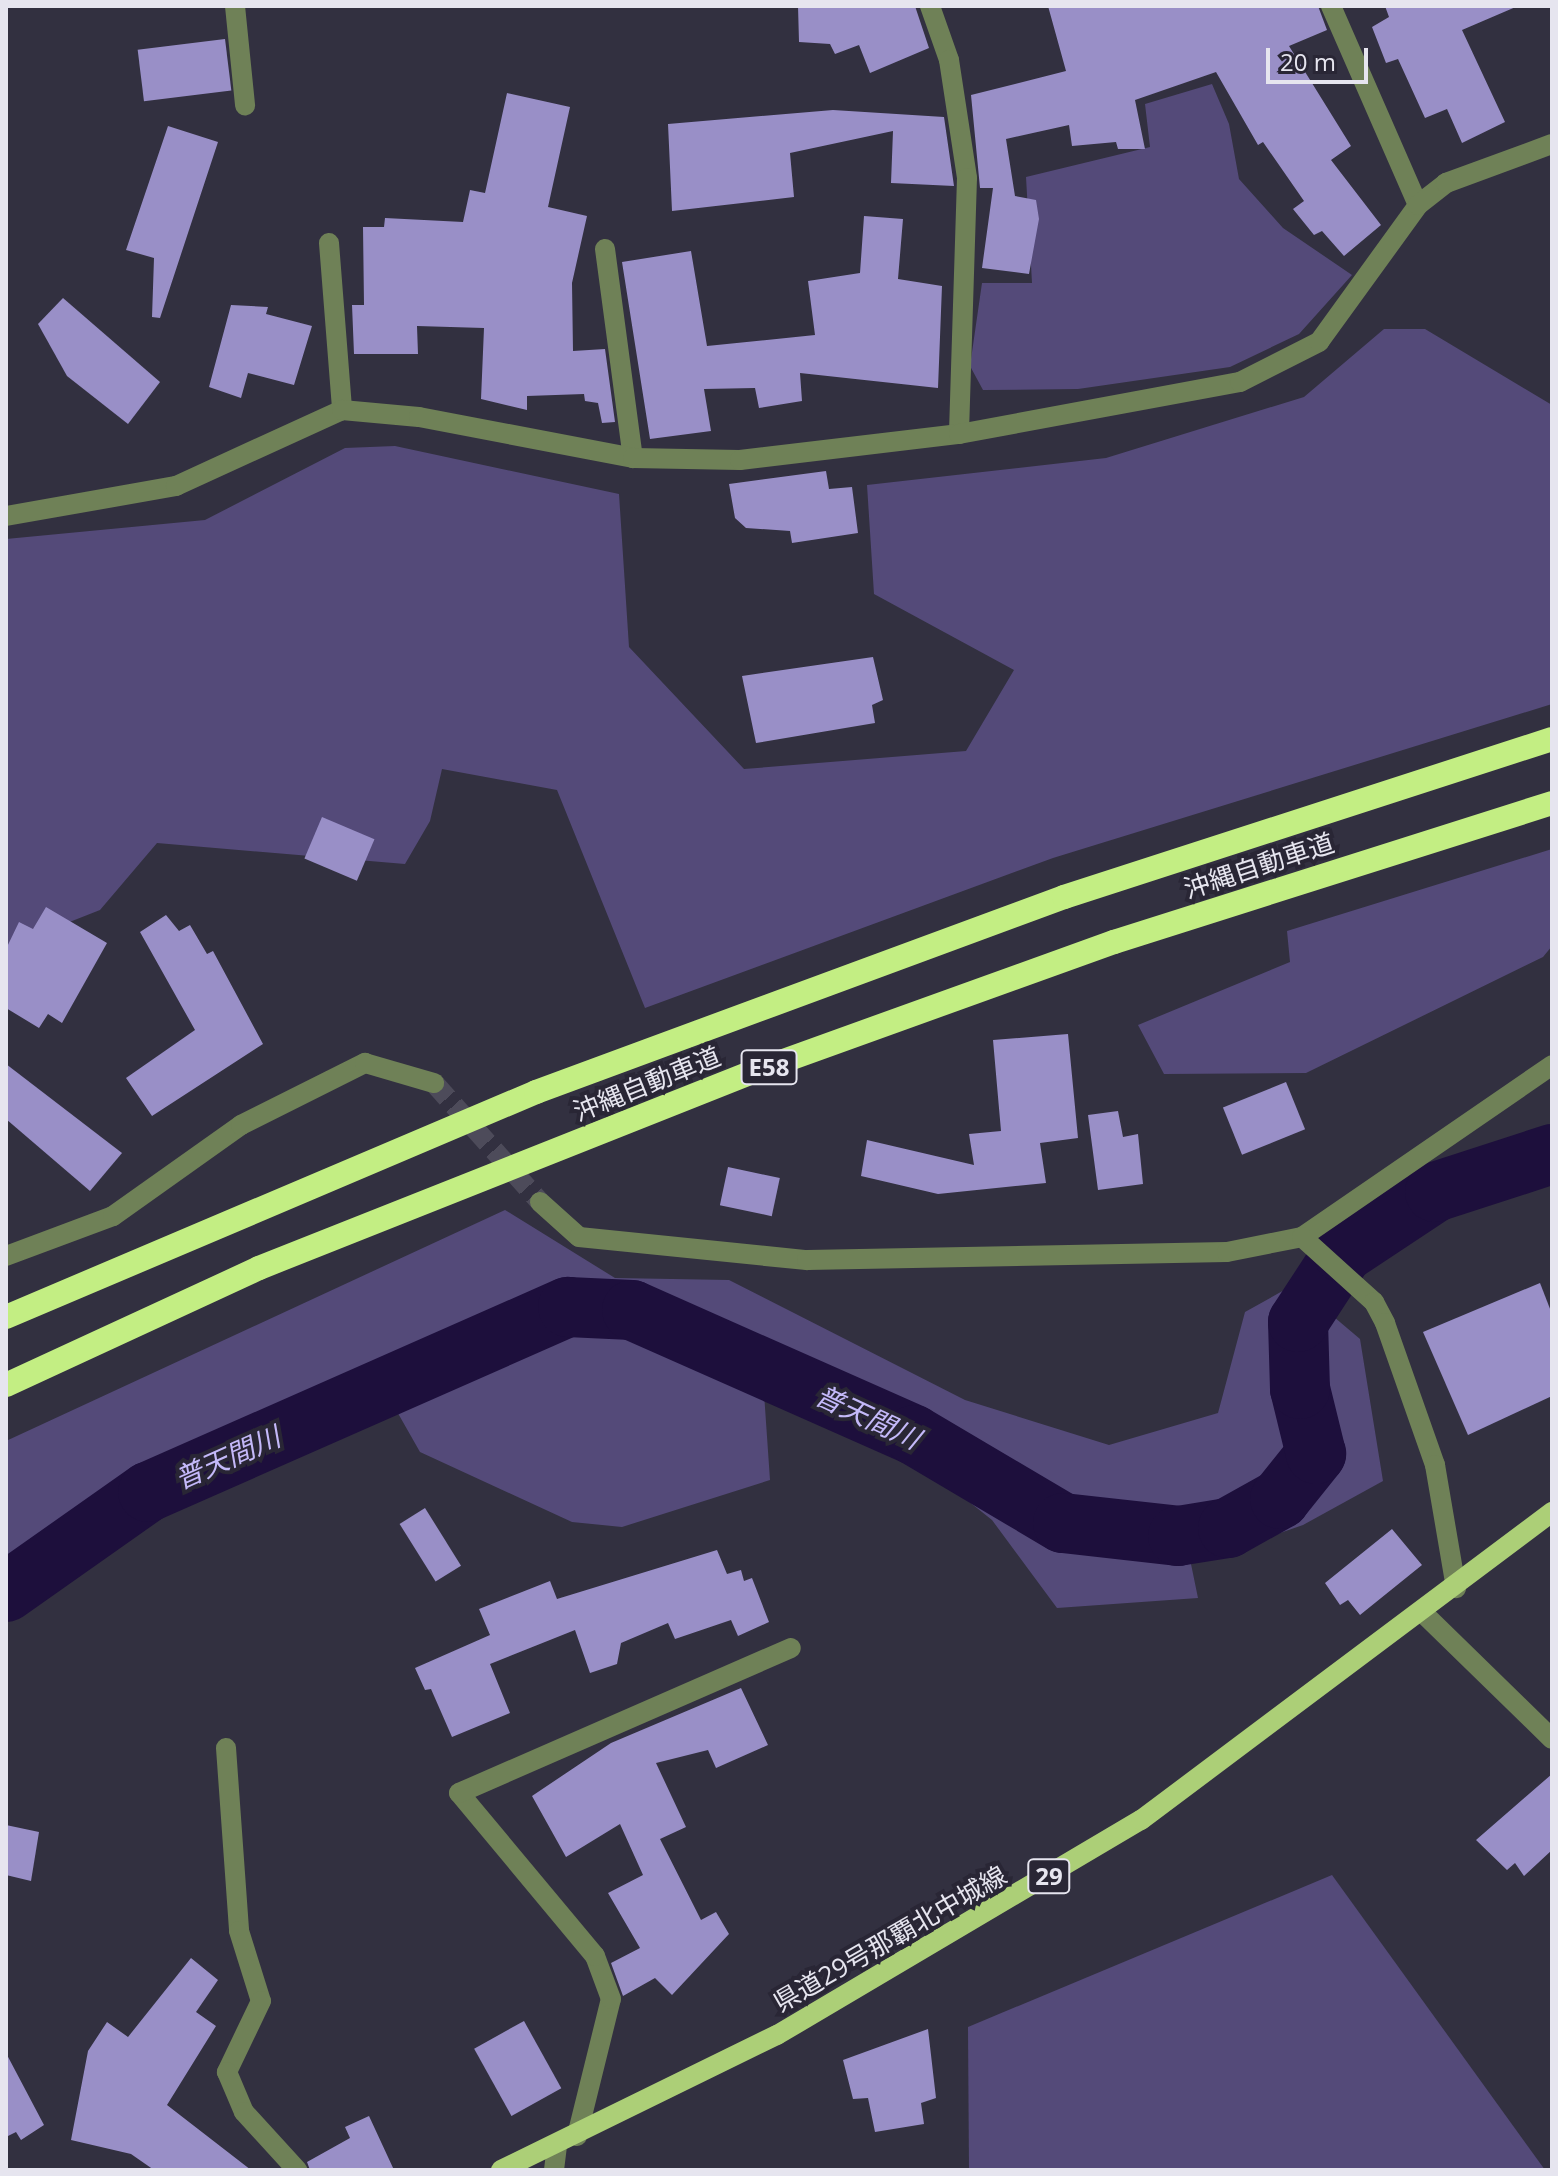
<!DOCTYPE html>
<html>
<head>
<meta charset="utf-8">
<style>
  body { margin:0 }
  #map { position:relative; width:1558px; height:2176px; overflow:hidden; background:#323040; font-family:"Open Sans","Noto Sans JP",sans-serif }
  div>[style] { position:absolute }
  .green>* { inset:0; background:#544a79 }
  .river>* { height:60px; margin:-30px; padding:0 30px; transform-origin:30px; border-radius:30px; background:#1d0f3c }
  .building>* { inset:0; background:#998fc7; transform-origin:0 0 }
  .minor-tunnel>* { height:20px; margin-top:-10px; transform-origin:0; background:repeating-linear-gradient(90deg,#4d4b5a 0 20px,transparent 0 30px) }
  .minor>* { height:20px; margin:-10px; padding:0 10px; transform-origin:10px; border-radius:10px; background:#6f8157 }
  .major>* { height:20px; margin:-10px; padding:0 10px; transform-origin:10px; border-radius:10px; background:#accf77 }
  .highway>* { height:24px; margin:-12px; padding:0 12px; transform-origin:12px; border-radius:12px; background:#c3ee83 }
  span { translate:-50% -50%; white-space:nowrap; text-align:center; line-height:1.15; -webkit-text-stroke:8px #292635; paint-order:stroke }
  .shield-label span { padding:2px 6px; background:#292635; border:2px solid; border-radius:6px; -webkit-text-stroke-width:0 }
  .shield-label { font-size:24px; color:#e6e5ef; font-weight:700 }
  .street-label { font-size:26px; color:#e6e5ef }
  .water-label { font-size:28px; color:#c4b9f9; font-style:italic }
  .frame { position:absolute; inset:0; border:8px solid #e6e5ef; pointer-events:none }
  .scale { position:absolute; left:1266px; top:48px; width:102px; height:36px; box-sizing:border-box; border:4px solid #e6e5ef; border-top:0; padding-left:10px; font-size:24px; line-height:28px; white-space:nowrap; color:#e6e5ef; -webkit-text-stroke:6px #292635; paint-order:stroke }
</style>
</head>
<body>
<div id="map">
  <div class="green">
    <div style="clip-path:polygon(1212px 84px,1229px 124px,1239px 179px,1283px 228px,1352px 275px,1299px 334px,1230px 367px,1078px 389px,983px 390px,970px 366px,982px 283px,1032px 283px,1026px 177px,1150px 147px,1145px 104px)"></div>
    <div style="clip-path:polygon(1384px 329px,1425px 329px,1552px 405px,1552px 704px,1053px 858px,645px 1008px,557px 790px,442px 769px,430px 821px,405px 864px,157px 843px,100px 910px,6px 947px,6px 539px,205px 520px,345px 448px,395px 446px,619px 494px,629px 647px,744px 769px,966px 751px,1014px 670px,874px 594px,867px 485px,1106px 458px,1304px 397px)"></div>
    <div style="clip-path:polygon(1552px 849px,1552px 946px,1543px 957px,1306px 1073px,1164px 1074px,1138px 1025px,1290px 962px,1287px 931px)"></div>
    <div style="clip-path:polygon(505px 1210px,615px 1278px,729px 1280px,965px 1400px,1109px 1445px,1218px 1413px,1245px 1312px,1295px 1284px,1360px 1339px,1383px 1481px,1303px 1525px,1191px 1564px,1198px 1598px,1057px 1608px,992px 1520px,805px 1371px,764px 1393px,770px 1480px,622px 1527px,572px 1522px,420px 1452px,391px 1401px,187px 1486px,6px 1617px,6px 1441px)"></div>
    <div style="clip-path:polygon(1332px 1875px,1545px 2170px,969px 2170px,968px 2027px)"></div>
  </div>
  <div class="river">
    <div style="left:6px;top:1592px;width:174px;rotate:-35.2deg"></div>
    <div style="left:148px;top:1492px;width:459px;rotate:-23.8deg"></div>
    <div style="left:568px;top:1307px;width:64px;rotate:2.7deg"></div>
    <div style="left:632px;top:1310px;width:308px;rotate:23.9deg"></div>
    <div style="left:914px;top:1435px;width:173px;rotate:30.6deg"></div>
    <div style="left:1063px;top:1523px;width:116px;rotate:6.4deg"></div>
    <div style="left:1178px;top:1536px;width:51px;rotate:-9.1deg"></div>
    <div style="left:1228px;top:1528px;width:60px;rotate:-29.1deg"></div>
    <div style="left:1280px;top:1499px;width:58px;rotate:-51.3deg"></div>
    <div style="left:1316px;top:1454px;width:67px;rotate:-103.8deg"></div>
    <div style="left:1300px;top:1389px;width:67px;rotate:-91.7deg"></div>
    <div style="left:1298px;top:1322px;width:82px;rotate:-56.9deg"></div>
    <div style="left:1343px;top:1253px;width:110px;rotate:-33.5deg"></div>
    <div style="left:1435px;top:1192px;width:123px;rotate:-18deg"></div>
  </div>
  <div class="building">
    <div style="clip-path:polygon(798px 6px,915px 6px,929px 48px,870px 73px,859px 45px,835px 54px,830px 44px,799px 42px)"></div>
    <div style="clip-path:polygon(1048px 6px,1318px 6px,1327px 30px,1289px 46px,1351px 146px,1331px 160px,1381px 225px,1344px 256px,1322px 231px,1314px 235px,1293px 209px,1304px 201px,1263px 142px,1258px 145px,1216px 72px,1135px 100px,1145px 149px,1118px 149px,1116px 142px,1072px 146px,1069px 125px,1006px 139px,1015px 196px,1036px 200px,1039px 219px,1029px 274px,982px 268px,993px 188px,980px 188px,971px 95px,1066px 71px)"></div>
    <div style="clip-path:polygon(1385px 6px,1518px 6px,1462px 30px,1505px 122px,1462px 143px,1447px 109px,1425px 118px,1398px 59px,1386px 63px,1372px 27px,1389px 17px)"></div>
    <div style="left:225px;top:39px;width:52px;height:88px;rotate:83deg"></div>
    <div style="clip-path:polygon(507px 93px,570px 107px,548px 207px,587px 216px,572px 283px,573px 351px,605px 349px,615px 422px,602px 423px,598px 403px,585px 401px,584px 394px,527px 396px,527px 410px,481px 399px,484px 328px,417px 326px,418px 354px,354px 354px,352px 305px,364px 305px,363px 227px,384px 227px,385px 218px,463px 222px,470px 190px,485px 193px)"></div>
    <div style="clip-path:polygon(833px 110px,944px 117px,954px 186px,891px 183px,893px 131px,790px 153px,794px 197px,672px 211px,668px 124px)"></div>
    <div style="clip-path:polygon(168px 126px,218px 142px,160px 318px,152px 317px,154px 258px,126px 250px)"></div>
    <div style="clip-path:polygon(864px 216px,903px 219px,898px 279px,942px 286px,938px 388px,800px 373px,802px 401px,759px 408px,755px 388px,704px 389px,711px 431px,650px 439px,622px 262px,691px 251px,707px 346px,815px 335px,808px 281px,860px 273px)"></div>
    <div style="clip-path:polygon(63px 298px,160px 382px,128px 424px,67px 376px,38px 324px)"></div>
    <div style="clip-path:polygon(231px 305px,268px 307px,266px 314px,312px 326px,294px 385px,248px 373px,241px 398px,209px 387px)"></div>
    <div style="clip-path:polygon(826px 471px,829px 489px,852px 487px,858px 533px,792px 543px,790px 531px,746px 528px,735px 518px,729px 484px)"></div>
    <div style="clip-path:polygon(873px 657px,883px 700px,872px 705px,875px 723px,756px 743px,742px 676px)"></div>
    <div style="left:322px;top:817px;width:57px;height:45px;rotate:23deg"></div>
    <div style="clip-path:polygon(46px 907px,107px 943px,62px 1023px,48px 1014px,39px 1028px,6px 1008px,6px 949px,19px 922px,33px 929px)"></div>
    <div style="clip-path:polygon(166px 915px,179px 931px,190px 925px,207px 954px,213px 951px,263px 1044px,152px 1116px,126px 1078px,195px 1030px,140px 932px)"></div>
    <div style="clip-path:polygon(1068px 1034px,1078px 1138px,1040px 1143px,1046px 1183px,938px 1194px,861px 1176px,867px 1140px,974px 1165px,969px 1134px,1001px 1131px,993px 1040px)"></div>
    <div style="clip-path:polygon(6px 1064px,122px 1153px,90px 1191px,6px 1119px)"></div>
    <div style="left:1286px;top:1082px;width:51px;height:68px;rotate:68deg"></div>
    <div style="clip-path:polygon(1118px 1111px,1123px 1137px,1138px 1134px,1143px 1184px,1098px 1190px,1088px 1115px)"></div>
    <div style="left:728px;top:1167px;width:53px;height:39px;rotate:12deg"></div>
    <div style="clip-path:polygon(1540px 1283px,1552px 1314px,1552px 1396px,1468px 1435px,1423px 1332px)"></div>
    <div style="left:425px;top:1508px;width:68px;height:30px;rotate:58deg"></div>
    <div style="clip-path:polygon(1392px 1529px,1422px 1565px,1360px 1615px,1348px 1600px,1340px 1605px,1325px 1583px)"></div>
    <div style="clip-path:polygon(717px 1550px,727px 1574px,741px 1570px,744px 1581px,752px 1578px,769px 1622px,738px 1636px,731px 1620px,675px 1639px,668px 1623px,621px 1643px,617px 1664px,590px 1673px,575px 1630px,490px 1664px,510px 1713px,452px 1737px,431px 1689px,425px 1690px,415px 1668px,490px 1635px,479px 1609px,550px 1581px,557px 1599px)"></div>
    <div style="clip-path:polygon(741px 1688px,768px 1745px,716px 1768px,708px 1750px,656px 1763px,686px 1827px,660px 1839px,701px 1920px,716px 1912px,729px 1934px,672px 1995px,655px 1978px,623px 1996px,611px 1963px,640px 1948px,608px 1893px,643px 1875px,620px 1824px,566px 1857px,532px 1796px,611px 1743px)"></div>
    <div style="clip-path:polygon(1552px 1774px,1552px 1850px,1524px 1876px,1515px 1863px,1507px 1870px,1476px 1840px)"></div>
    <div style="clip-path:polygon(6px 1825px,39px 1832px,31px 1881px,6px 1875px)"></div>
    <div style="clip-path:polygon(191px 1958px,218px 1980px,196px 2012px,216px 2026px,167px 2105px,251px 2170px,154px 2170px,131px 2154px,71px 2140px,88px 2051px,107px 2022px,128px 2037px)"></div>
    <div style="left:524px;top:2021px;width:77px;height:57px;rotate:61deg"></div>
    <div style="clip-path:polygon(928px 2029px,936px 2098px,921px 2103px,924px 2124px,875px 2132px,868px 2098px,853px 2099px,843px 2060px)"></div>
    <div style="clip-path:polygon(6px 2053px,44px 2125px,21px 2140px,16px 2132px,6px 2137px)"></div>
    <div style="clip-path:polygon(369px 2116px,394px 2170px,310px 2170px,307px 2162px,350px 2138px,345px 2127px)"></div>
  </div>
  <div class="minor-tunnel">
    <div style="left:434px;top:1083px;width:159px;rotate:48.3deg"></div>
  </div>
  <div class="minor">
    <div style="left:235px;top:6px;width:100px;rotate:84.2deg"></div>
    <div style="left:930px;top:6px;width:57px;rotate:70.6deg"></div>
    <div style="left:949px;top:60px;width:119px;rotate:81.3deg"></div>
    <div style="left:967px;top:178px;width:256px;rotate:91.8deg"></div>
    <div style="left:1331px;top:6px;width:217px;rotate:66.4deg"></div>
    <div style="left:329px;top:243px;width:168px;rotate:85.5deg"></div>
    <div style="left:605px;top:249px;width:211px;rotate:82.4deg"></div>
    <div style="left:6px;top:516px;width:173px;rotate:-10deg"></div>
    <div style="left:176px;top:486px;width:183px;rotate:-24.6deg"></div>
    <div style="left:342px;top:410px;width:77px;rotate:5.2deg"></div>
    <div style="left:419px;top:417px;width:218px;rotate:10.8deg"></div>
    <div style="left:633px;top:458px;width:107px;rotate:1.1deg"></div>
    <div style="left:740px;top:460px;width:221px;rotate:-6.8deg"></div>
    <div style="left:959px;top:434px;width:286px;rotate:-10.5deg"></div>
    <div style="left:1240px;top:382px;width:89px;rotate:-26.9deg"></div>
    <div style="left:1319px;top:342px;width:169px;rotate:-54.1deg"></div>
    <div style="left:1418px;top:205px;width:36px;rotate:-38deg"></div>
    <div style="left:1446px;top:183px;width:113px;rotate:-20.2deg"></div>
    <div style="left:540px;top:1202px;width:52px;rotate:41.9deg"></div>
    <div style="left:579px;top:1237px;width:229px;rotate:5.8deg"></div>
    <div style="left:807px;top:1260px;width:420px;rotate:-1.1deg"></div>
    <div style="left:1227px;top:1252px;width:76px;rotate:-11.3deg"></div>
    <div style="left:1302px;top:1237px;width:303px;rotate:-34.5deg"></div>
    <div style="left:1302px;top:1237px;width:97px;rotate:42.1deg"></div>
    <div style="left:1374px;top:1302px;width:24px;rotate:62deg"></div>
    <div style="left:1385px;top:1323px;width:151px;rotate:70.6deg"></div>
    <div style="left:1435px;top:1465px;width:125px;rotate:80.3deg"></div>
    <div style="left:6px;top:1256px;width:114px;rotate:-20.5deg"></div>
    <div style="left:113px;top:1216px;width:157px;rotate:-35.4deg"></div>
    <div style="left:241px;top:1125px;width:139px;rotate:-26.6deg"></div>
    <div style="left:365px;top:1063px;width:72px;rotate:16.2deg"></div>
    <div style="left:1424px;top:1614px;width:179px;rotate:44.3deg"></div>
    <div style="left:226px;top:1748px;width:183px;rotate:85.9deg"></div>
    <div style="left:239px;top:1931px;width:73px;rotate:72.6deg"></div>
    <div style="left:261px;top:2001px;width:79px;rotate:115.6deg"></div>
    <div style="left:227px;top:2072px;width:43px;rotate:67deg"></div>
    <div style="left:244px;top:2112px;width:79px;rotate:47.6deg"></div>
    <div style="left:577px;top:2136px;width:141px;rotate:-76.1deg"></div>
    <div style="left:611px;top:1999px;width:46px;rotate:-110.4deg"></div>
    <div style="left:595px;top:1956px;width:212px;rotate:-129.8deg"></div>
    <div style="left:459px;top:1793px;width:362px;rotate:-23.6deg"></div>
    <div style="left:554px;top:2170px;width:24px;rotate:-83deg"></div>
  </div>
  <div class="major">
    <div style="left:501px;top:2170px;width:307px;rotate:-26.1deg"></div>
    <div style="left:777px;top:2035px;width:423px;rotate:-30.6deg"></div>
    <div style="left:1141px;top:1820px;width:514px;rotate:-36.85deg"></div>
  </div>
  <div class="highway">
    <div style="left:6px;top:1317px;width:576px;rotate:-23deg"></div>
    <div style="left:536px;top:1092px;width:563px;rotate:-20.27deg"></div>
    <div style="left:1064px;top:897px;width:513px;rotate:-17.94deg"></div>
    <div style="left:6px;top:1385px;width:279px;rotate:-24.8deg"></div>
    <div style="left:259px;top:1268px;width:528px;rotate:-21.66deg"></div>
    <div style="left:750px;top:1073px;width:387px;rotate:-19.8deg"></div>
    <div style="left:1114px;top:942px;width:460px;rotate:-17.6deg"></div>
  </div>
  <div class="shield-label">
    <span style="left:769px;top:1067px">E58</span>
    <span style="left:1049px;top:1876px">29</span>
  </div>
  <div class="street-label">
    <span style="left:1259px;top:866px;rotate:-18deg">沖縄自動車道</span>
    <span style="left:647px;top:1084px;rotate:-22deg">沖縄自動車道</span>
    <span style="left:890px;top:1939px;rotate:-30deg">県道29号那覇北中城線</span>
  </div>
  <div class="water-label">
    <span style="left:868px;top:1416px;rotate:25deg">普天間川</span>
    <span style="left:227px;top:1457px;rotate:-24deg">普天間川</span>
  </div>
  <div class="frame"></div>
  <div class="scale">20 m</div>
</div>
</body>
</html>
